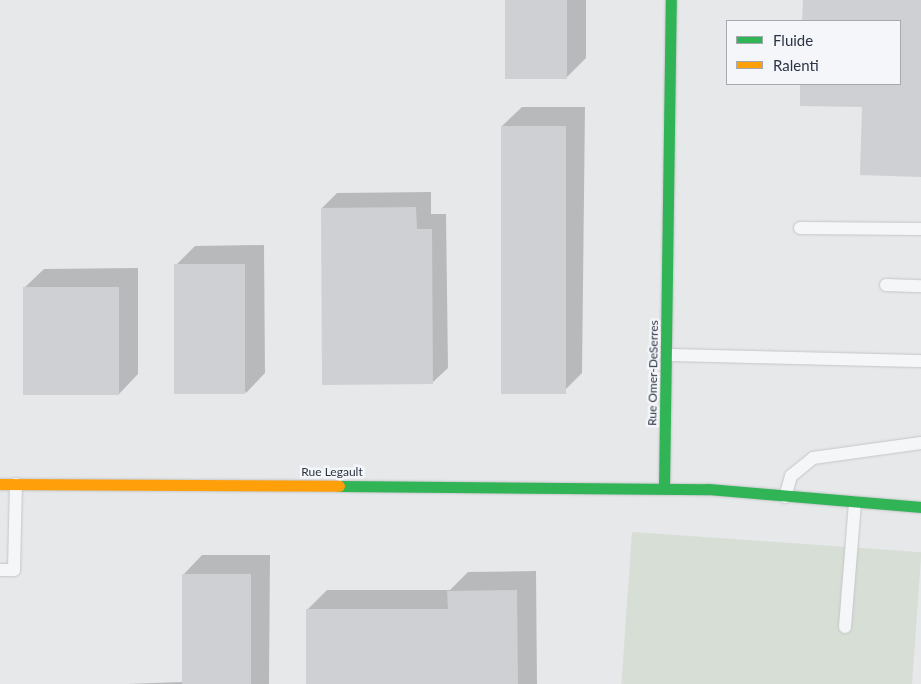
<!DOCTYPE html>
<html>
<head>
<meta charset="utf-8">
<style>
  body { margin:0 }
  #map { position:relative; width:921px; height:684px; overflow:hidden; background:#e6e8ea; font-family:Lato,sans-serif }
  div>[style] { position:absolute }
  .green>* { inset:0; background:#d6ded6; transform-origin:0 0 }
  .shadow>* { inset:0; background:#0003 }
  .building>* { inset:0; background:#ced0d3; transform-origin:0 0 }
  .roads { filter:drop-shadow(0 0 1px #c4c6c8) drop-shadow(0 0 1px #c4c6c8) }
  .lane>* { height:12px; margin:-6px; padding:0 6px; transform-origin:6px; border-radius:6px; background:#f5f6f7 }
  .fast>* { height:11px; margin:-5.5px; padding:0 5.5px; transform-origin:5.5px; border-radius:5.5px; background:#30b455 }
  .slow>* { height:11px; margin:-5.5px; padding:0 5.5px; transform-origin:5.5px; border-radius:5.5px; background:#ff9f0a }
  span { translate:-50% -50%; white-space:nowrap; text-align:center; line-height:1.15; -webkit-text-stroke:5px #f4f6f9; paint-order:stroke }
  .street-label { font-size:12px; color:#2b3445 }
  .legend { position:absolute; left:726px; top:20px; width:175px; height:65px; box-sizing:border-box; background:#f4f6f9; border:1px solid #a4a8b1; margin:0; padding:6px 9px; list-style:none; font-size:15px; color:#2b3445 }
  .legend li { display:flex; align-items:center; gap:10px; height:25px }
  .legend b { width:25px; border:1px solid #a4a8b1 }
</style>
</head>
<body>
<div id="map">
  <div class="green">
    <div style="left:632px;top:532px;width:290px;height:152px;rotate:4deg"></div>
  </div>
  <div class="shadow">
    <div style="clip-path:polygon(507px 0,586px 0,586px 58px,566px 78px)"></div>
    <div style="clip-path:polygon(804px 0,921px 0,921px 175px,864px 106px,801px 104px,801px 84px,900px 84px,900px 21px,803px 21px)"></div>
    <div style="clip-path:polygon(522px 107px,585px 107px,582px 373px,562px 393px,502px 126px)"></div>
    <div style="clip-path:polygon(431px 192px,431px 214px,446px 214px,448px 368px,432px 383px,322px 208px,337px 193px)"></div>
    <div style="clip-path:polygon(264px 245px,265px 373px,246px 393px,175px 266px,195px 246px)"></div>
    <div style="clip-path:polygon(138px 268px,138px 374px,119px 394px,24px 288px,44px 269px)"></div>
    <div style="clip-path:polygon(202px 555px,270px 555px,269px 684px,126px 684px,182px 682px,183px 575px)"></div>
    <div style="clip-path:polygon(536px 571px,537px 684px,307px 684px,307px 610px,327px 590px,450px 590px,468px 572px)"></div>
  </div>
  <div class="building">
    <div style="left:505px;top:0;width:62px;height:79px"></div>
    <div style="clip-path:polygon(803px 0,921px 0,921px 177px,860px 175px,862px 107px,800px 106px,800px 84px,900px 84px,900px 21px,802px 21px)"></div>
    <div style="left:501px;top:126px;width:65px;height:268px"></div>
    <div style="clip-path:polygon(416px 207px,417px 229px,432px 229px,433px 384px,322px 385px,321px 208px)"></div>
    <div style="left:245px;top:264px;width:130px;height:71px;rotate:90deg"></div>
    <div style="left:119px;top:287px;width:108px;height:96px;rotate:90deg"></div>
    <div style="left:182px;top:574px;width:69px;height:110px"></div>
    <div style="clip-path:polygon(517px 590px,518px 684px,306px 684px,306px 609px,448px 609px,447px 591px)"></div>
  </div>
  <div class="roads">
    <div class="lane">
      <div style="left:800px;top:228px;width:121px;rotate:0.5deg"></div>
      <div style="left:886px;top:285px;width:35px;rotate:2deg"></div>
      <div style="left:667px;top:355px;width:254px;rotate:1.4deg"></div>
      <div style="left:785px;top:497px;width:22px;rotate:-74deg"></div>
      <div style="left:791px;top:476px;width:28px;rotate:-39deg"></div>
      <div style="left:813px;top:458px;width:109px;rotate:-7.9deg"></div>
      <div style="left:0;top:570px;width:14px"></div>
      <div style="left:14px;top:570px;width:86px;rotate:-88.7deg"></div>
      <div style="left:845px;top:627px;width:125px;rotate:-85.4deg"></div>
    </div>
    <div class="fast">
      <div style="left:339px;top:486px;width:369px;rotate:0.5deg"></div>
      <div style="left:708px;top:489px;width:214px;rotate:4.8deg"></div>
      <div style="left:664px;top:488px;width:488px;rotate:-89.2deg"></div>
    </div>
    <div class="slow">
      <div style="left:0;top:484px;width:339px;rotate:0.3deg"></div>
    </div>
  </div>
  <div class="street-label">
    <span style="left:653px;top:373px;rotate:-89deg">Rue Omer-DeSerres</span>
    <span style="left:332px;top:472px">Rue Legault</span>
  </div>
  <ul class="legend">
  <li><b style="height:6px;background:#30b455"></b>Fluide</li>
  <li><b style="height:6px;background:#ff9f0a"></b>Ralenti</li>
  </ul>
</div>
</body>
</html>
